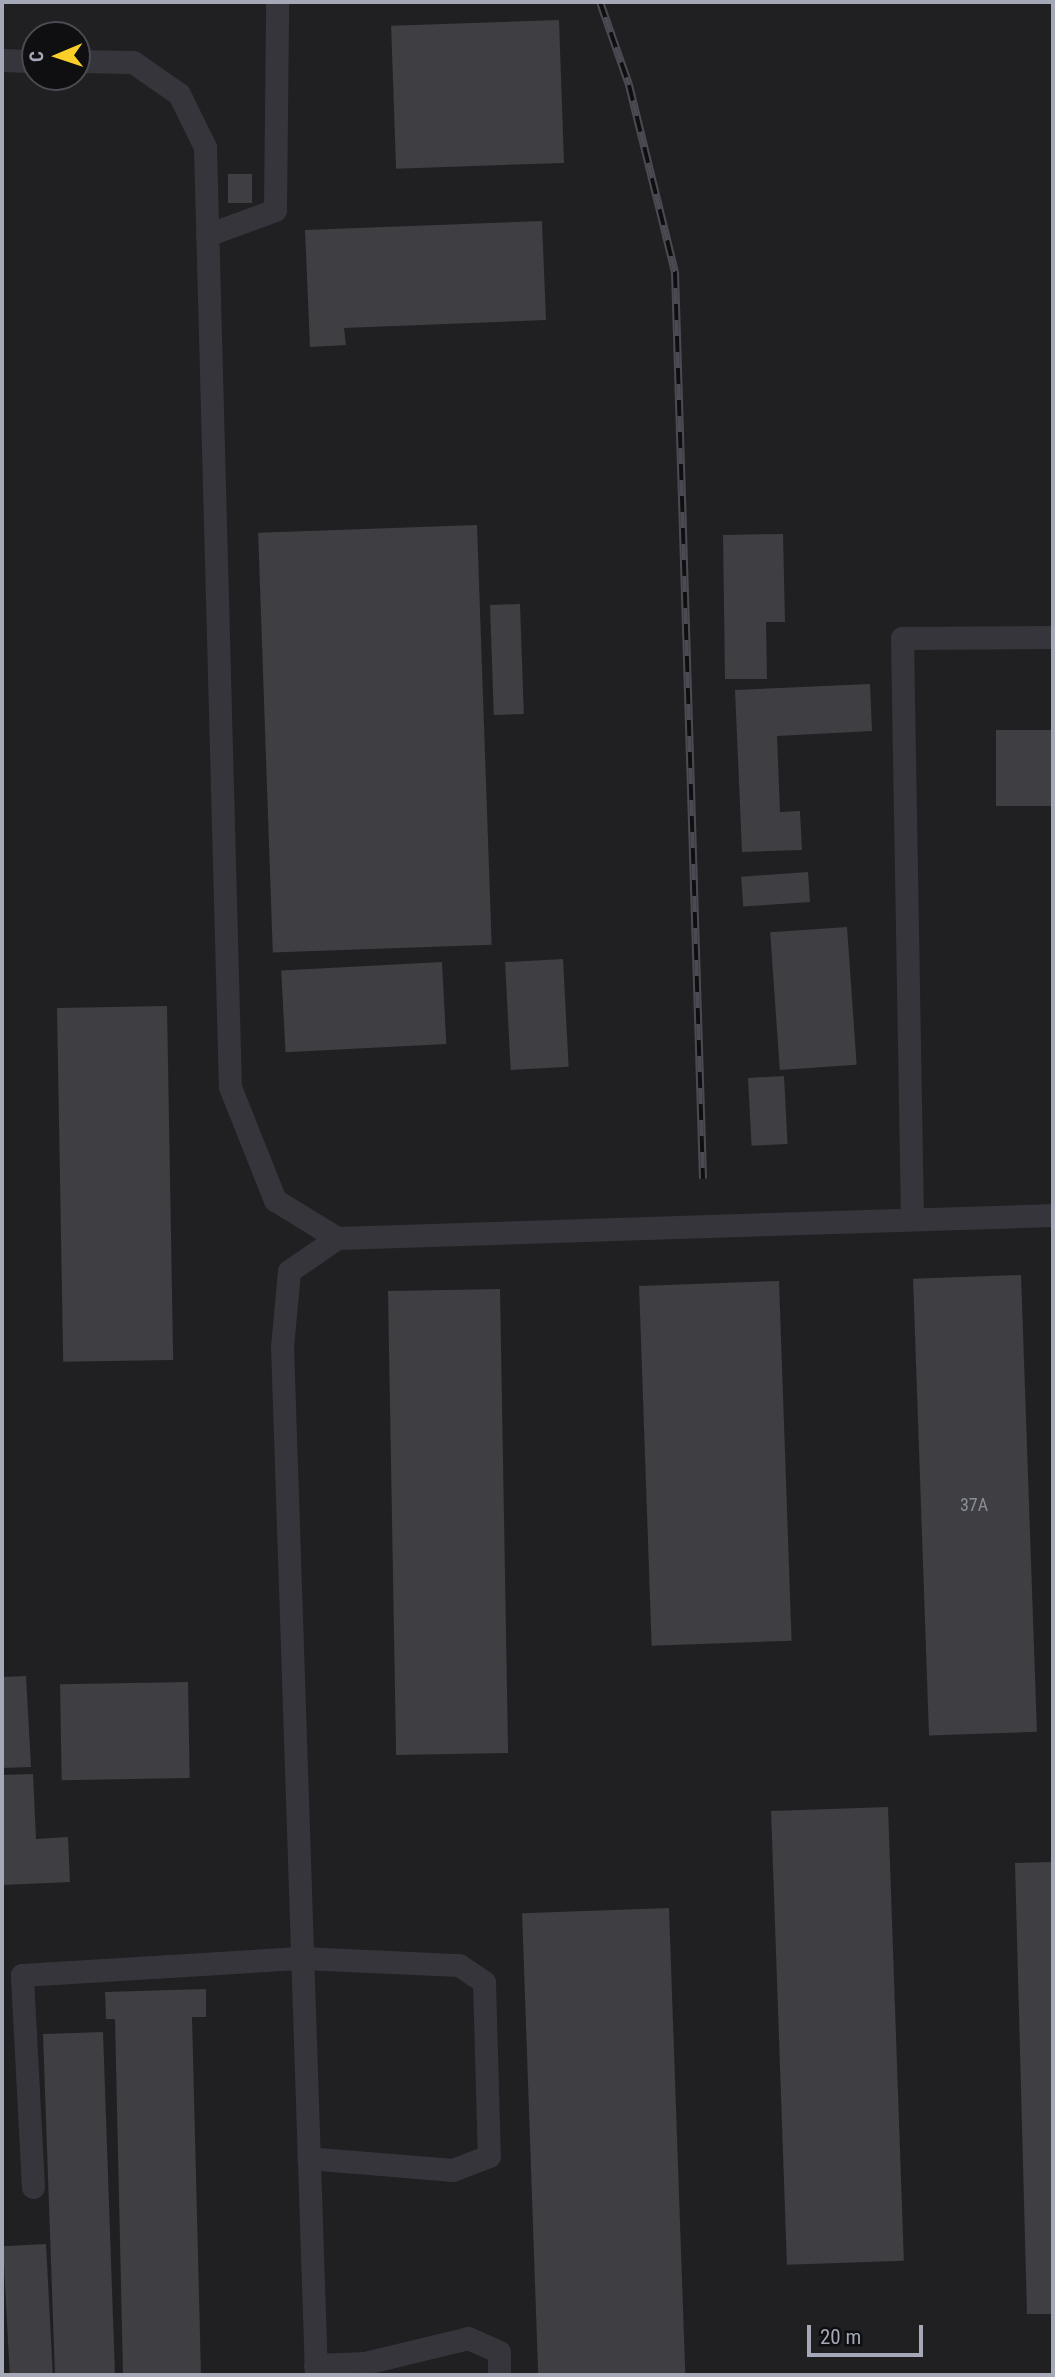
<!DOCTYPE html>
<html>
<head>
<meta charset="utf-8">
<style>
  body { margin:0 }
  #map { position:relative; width:1055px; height:2377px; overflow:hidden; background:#141416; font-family:"Roboto Condensed",sans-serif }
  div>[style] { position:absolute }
  .built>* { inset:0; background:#202023 }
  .building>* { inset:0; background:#3e3e43; transform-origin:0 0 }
  .lane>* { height:23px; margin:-11.5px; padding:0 11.5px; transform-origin:11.5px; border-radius:11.5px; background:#35353b }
  .rail>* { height:8px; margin-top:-4px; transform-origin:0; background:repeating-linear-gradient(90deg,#0f0f11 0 16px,#4a4b52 0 32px); box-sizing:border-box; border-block:2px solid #4a4b52 }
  span { translate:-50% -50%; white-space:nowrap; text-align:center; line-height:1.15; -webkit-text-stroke:6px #0f0f11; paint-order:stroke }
  .number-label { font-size:18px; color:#8b8e9a }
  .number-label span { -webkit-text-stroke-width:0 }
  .frame { position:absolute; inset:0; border:4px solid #a5a8b7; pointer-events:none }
  .north { position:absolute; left:21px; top:21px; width:70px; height:70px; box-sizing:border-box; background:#0f0f11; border:2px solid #4b4c53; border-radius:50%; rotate:268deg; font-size:19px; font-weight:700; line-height:28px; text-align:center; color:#a5a8b7 }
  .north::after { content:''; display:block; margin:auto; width:24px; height:32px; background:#fbcf27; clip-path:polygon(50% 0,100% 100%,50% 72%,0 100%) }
  .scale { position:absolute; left:807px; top:2325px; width:116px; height:32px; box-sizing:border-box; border:4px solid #a5a8b7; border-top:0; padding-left:9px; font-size:21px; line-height:24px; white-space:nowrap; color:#a5a8b7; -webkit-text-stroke:5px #0f0f11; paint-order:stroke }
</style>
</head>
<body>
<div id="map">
  <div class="built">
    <div style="clip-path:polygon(evenodd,2px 2px,1053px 2px,1053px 2375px,2px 2375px,2px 2px,35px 35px,77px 35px,77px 77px,35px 77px,35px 35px)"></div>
  </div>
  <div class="building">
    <div style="left:559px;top:20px;width:143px;height:168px;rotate:88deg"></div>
    <div style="left:228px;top:174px;width:24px;height:29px"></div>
    <div style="clip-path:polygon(542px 221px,546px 320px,344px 328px,346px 345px,310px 347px,305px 230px)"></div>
    <div style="left:477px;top:525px;width:420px;height:219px;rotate:88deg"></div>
    <div style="clip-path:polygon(783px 534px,785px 622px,766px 622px,767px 679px,725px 679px,723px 535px)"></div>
    <div style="left:520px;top:604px;width:110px;height:30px;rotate:88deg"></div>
    <div style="clip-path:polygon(870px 684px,872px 731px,777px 736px,780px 812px,800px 811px,802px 850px,742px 852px,735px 690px)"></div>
    <div style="left:1053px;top:730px;width:76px;height:57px;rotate:90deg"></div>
    <div style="left:808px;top:872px;width:30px;height:67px;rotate:86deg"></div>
    <div style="left:847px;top:927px;width:138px;height:77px;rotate:86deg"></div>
    <div style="left:563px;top:959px;width:108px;height:58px;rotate:87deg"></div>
    <div style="left:442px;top:962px;width:82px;height:161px;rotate:87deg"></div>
    <div style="left:167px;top:1006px;width:354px;height:110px;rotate:89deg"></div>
    <div style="left:784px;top:1076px;width:68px;height:36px;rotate:87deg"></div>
    <div style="left:1021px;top:1275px;width:457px;height:108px;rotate:88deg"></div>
    <div style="left:779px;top:1281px;width:360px;height:140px;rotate:88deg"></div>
    <div style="left:500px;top:1289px;width:464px;height:112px;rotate:89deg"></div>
    <div style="clip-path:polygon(26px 1676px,31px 1767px,2px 1768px,2px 1677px)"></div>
    <div style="left:188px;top:1682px;width:96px;height:128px;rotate:89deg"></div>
    <div style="clip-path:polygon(33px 1774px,36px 1839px,68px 1837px,70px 1882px,2px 1885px,2px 1775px)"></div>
    <div style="left:888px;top:1807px;width:454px;height:117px;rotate:88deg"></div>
    <div style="clip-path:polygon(1053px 1862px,1053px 2314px,1027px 2314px,1015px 1863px)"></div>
    <div style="left:669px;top:1908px;width:467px;height:147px;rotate:88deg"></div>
    <div style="clip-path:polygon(206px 1989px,206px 2017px,192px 2017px,201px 2375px,123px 2375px,115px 2019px,106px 2019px,105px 1992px)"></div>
    <div style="left:103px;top:2032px;width:343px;height:60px;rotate:88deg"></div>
    <div style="left:46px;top:2244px;width:131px;height:43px;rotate:87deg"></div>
  </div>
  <div class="lane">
    <div style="left:2px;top:60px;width:33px;rotate:2deg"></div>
    <div style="left:77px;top:61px;width:56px;rotate:1deg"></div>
    <div style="left:133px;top:62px;width:56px;rotate:34.8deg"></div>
    <div style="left:179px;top:94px;width:59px;rotate:63.9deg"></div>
    <div style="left:205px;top:147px;width:940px;rotate:88.48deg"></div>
    <div style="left:230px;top:1087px;width:122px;rotate:68.3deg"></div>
    <div style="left:275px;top:1200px;width:73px;rotate:31.5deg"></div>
    <div style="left:337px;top:1238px;width:716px;rotate:-1.84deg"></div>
    <div style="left:207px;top:235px;width:72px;rotate:-20.2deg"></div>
    <div style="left:275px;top:210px;width:208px;rotate:-89.4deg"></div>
    <div style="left:912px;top:1219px;width:581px;rotate:-90.99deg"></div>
    <div style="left:902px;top:638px;width:151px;rotate:-0.4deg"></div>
    <div style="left:33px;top:2187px;width:212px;rotate:-93deg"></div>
    <div style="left:22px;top:1975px;width:281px;rotate:-3.5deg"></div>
    <div style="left:302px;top:1958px;width:157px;rotate:2.6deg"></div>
    <div style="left:459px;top:1965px;width:30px;rotate:34deg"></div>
    <div style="left:484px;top:1982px;width:174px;rotate:88.4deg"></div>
    <div style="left:489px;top:2156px;width:39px;rotate:159deg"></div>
    <div style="left:453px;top:2170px;width:145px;rotate:-175.3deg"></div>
    <div style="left:315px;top:2365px;width:50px;rotate:-2.3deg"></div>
    <div style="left:365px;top:2363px;width:106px;rotate:-13.6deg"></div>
    <div style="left:468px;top:2338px;width:34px;rotate:24deg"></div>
    <div style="left:499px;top:2352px;width:23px;rotate:90deg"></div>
    <div style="left:316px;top:2375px;width:1029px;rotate:-91.89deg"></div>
    <div style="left:282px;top:1347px;width:76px;rotate:-84.7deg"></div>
    <div style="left:289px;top:1271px;width:58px;rotate:-34.5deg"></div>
  </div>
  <div class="rail">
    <div style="left:600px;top:2px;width:88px;rotate:70.7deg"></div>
    <div style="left:629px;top:85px;width:193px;rotate:76.2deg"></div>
    <div style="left:675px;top:272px;width:907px;rotate:88.23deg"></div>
  </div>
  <div class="number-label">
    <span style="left:974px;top:1505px">37А</span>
  </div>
  <div class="frame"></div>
  <div class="north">С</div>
  <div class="scale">20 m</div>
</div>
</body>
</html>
